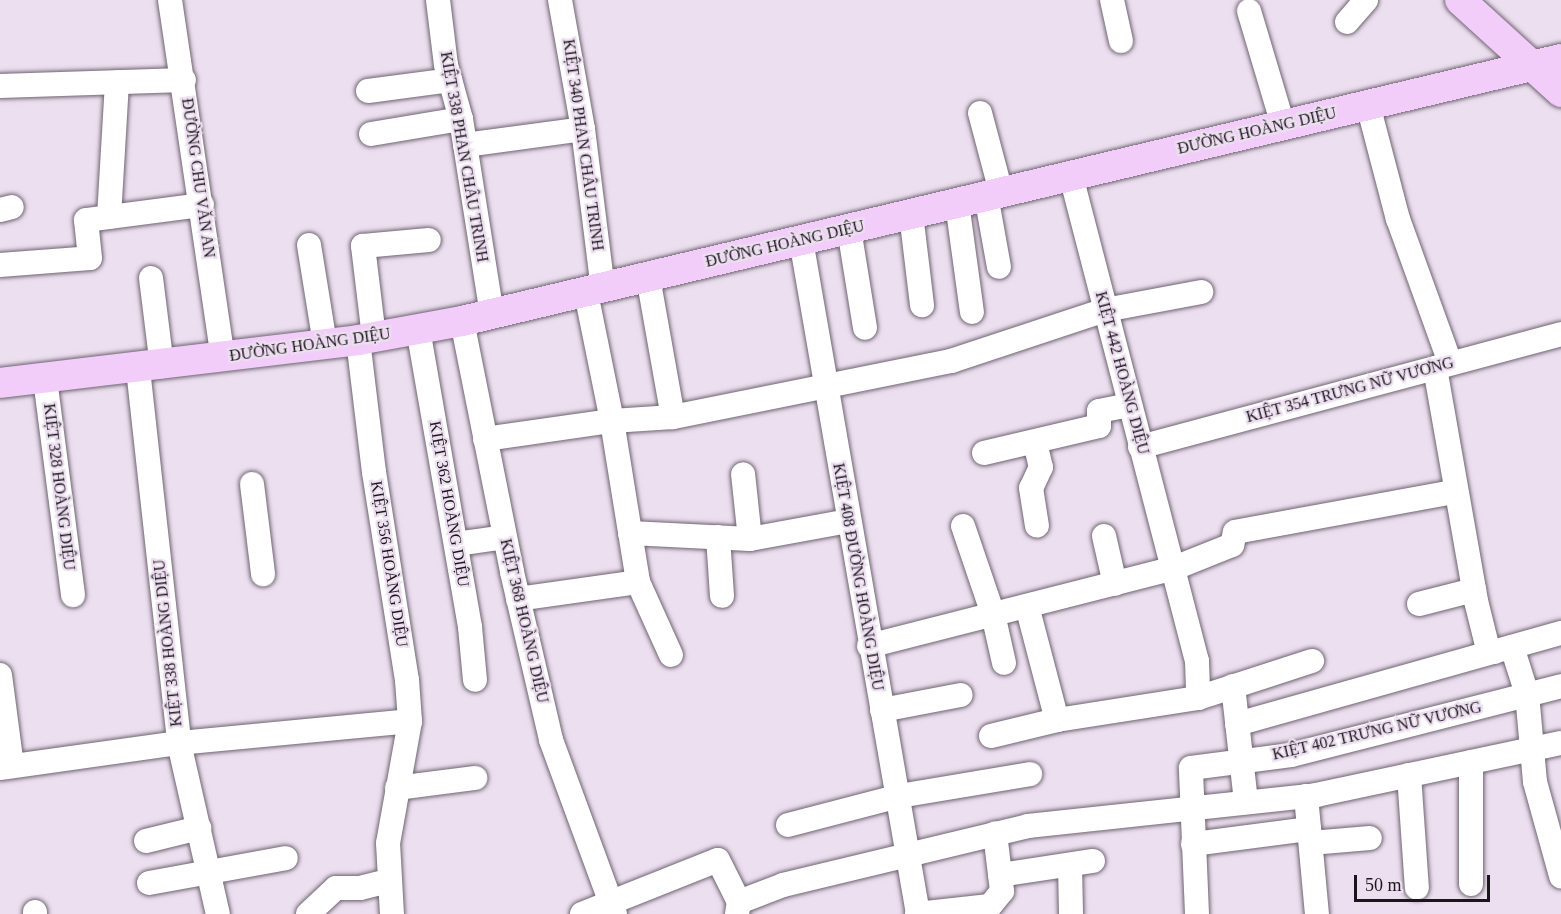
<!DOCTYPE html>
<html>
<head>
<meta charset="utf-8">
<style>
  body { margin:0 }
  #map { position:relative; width:1561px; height:914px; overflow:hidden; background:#ecdfef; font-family:"Times New Roman",serif }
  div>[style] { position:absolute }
  .roads { filter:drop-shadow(0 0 2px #6f6472) drop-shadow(0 0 2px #6f6472) }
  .minor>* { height:24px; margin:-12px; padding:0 12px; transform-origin:12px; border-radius:12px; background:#fff }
  .major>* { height:30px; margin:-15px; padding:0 15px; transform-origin:15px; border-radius:15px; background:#f2cdfa }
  span { translate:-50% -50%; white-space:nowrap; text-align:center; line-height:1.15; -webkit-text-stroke:4.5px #ecdfef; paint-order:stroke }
  .street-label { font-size:16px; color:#1b161c }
  .scale { position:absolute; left:1354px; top:875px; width:136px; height:27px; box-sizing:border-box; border:3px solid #1b161c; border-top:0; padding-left:8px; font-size:18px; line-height:21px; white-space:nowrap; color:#1b161c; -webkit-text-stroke:4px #ecdfef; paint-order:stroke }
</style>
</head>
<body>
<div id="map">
  <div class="roads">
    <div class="minor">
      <div style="left:170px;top:0;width:361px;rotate:81.6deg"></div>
      <div style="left:438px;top:0;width:65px;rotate:83deg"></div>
      <div style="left:446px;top:65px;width:56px;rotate:74.5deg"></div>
      <div style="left:461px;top:119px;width:197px;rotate:81deg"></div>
      <div style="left:560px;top:0;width:131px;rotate:79.9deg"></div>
      <div style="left:583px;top:129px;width:162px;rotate:82.9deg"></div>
      <div style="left:1112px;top:0;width:42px;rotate:77.6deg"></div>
      <div style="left:1249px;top:11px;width:119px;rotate:73.4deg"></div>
      <div style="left:1347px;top:22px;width:29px;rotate:-49deg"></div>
      <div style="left:0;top:86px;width:184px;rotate:-1.9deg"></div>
      <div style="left:368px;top:91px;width:83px;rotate:-7.6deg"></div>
      <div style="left:1368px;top:105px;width:118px;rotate:75.3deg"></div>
      <div style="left:1398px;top:219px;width:153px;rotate:70.1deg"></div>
      <div style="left:980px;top:113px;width:82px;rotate:75.1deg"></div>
      <div style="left:371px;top:134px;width:91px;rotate:-9.5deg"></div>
      <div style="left:465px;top:145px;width:119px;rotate:-7.7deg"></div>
      <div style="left:1071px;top:176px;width:501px;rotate:75.44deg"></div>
      <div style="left:1197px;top:661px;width:37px;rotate:88deg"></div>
      <div style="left:986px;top:195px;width:73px;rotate:79.8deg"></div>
      <div style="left:957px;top:203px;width:110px;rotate:82.2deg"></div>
      <div style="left:0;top:210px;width:12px;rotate:-14deg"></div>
      <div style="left:911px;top:214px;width:92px;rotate:83.1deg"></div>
      <div style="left:109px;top:217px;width:135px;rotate:-86.6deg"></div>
      <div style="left:849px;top:229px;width:100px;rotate:80.8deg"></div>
      <div style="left:801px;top:240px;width:684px;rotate:80.15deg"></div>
      <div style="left:309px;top:245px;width:100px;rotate:80.8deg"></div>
      <div style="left:0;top:265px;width:90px;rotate:-4.4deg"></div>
      <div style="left:90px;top:258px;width:38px;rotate:-96deg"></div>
      <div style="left:86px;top:220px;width:117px;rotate:-7.4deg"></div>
      <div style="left:648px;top:277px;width:142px;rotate:79.9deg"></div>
      <div style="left:151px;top:278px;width:89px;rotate:82.9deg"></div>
      <div style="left:586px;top:293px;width:131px;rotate:78.5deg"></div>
      <div style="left:612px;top:421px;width:163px;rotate:80.8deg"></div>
      <div style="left:638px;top:582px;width:80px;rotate:65.7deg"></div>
      <div style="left:462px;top:321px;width:256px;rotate:78.7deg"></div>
      <div style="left:512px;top:572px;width:172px;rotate:76.9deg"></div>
      <div style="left:551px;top:740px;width:185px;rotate:69.8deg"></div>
      <div style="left:418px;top:329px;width:303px;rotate:80.1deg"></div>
      <div style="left:470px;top:627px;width:53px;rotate:84.6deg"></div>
      <div style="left:374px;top:337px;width:92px;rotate:-96.9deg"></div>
      <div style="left:363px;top:246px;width:66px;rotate:-5.2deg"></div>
      <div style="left:358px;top:340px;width:133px;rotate:83.1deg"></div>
      <div style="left:374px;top:472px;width:211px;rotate:81deg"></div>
      <div style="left:407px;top:680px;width:41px;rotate:85.8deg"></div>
      <div style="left:410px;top:721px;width:124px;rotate:100.2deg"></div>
      <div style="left:388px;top:843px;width:71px;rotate:86.8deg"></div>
      <div style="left:1435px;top:368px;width:237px;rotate:80deg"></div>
      <div style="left:1476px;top:601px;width:45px;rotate:76deg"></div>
      <div style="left:1487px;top:645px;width:10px;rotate:45deg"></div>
      <div style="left:138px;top:369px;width:376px;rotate:83.7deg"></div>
      <div style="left:179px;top:743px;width:175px;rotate:77.2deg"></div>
      <div style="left:45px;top:379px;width:218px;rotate:82.6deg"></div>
      <div style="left:485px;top:439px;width:128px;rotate:-8.1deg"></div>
      <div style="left:612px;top:421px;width:61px;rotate:-3.8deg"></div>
      <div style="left:673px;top:417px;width:284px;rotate:-11.4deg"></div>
      <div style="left:951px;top:361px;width:162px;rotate:-18.3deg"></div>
      <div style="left:1105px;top:310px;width:98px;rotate:-10.6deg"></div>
      <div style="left:1035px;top:442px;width:26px;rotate:77deg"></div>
      <div style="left:1041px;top:467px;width:23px;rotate:115deg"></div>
      <div style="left:1031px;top:488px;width:38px;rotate:81deg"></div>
      <div style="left:1140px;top:447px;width:436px;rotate:-15deg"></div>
      <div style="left:984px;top:453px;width:118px;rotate:-13.2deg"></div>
      <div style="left:1099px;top:426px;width:15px;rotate:-90deg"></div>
      <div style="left:1099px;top:411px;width:31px;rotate:-11deg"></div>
      <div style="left:252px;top:484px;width:91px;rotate:83deg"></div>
      <div style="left:963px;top:526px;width:93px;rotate:71.2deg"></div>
      <div style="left:993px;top:614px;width:50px;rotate:77.3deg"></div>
      <div style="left:630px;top:533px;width:120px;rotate:2.9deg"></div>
      <div style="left:750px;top:539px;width:65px;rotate:-96.1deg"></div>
      <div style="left:1104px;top:536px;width:49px;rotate:77.1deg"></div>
      <div style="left:718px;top:537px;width:59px;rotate:86.1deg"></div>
      <div style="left:750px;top:539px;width:100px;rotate:-10.4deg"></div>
      <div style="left:456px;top:544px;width:49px;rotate:-8.1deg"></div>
      <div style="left:518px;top:599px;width:121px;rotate:-8.1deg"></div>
      <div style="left:1419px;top:604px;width:57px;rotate:-14.3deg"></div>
      <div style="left:1027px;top:606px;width:118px;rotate:75.3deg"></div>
      <div style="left:869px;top:646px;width:313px;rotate:-14.3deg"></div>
      <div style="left:1172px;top:569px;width:65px;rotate:-21.8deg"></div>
      <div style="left:1232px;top:545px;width:13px;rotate:-77deg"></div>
      <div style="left:1235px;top:532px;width:223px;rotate:-10.4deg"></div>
      <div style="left:1512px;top:647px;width:49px;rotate:72.3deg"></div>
      <div style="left:1527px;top:694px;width:88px;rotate:84.8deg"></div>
      <div style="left:1535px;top:782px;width:98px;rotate:74.5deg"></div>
      <div style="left:0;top:675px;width:92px;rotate:82.5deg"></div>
      <div style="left:1233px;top:686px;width:117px;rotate:83.6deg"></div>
      <div style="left:882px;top:710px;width:80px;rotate:-10.8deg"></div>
      <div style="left:1237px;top:724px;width:337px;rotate:-15.7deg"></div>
      <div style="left:991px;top:736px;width:68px;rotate:-13.6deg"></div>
      <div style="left:1057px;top:720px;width:143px;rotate:-8.9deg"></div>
      <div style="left:1198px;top:698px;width:120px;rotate:-18deg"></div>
      <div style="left:1471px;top:762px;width:122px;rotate:90deg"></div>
      <div style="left:0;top:768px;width:181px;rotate:-8deg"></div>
      <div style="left:179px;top:743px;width:232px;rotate:-5.4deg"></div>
      <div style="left:1409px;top:775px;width:113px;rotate:86deg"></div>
      <div style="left:397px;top:788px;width:79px;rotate:-7.3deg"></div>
      <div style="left:1306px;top:796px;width:119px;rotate:84.7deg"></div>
      <div style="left:788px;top:825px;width:115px;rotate:-14.6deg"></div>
      <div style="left:899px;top:796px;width:133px;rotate:-9.5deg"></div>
      <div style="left:146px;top:841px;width:55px;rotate:-13.8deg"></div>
      <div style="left:1311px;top:843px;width:59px;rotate:-4.8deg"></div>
      <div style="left:1193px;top:844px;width:117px;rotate:-7.4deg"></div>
      <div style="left:1070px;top:865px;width:49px;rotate:88.8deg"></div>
      <div style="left:1000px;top:875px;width:94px;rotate:-8.6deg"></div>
      <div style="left:149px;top:883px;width:139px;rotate:-10.3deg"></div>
      <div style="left:35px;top:912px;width:2px;rotate:90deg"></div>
      <div style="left:308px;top:914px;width:38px;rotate:-43deg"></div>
      <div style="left:336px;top:888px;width:24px"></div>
      <div style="left:360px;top:888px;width:29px;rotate:-14deg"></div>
      <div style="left:582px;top:914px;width:146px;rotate:-21.7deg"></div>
      <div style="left:718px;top:860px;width:47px;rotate:63.4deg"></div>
      <div style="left:737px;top:914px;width:12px;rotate:-81deg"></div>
      <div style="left:739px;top:902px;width:47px;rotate:-21.1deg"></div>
      <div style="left:783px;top:885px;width:252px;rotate:-13.5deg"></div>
      <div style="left:1028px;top:826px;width:290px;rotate:-6.1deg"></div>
      <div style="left:1316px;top:795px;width:250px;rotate:-12deg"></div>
      <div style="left:917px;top:914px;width:73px;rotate:-6.3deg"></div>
      <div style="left:990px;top:906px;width:19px;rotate:-51deg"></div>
      <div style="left:1002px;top:891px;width:58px;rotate:-96.9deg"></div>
      <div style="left:1197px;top:914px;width:146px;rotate:-92.4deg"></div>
      <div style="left:1191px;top:768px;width:101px;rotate:-7.4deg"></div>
      <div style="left:1291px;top:755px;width:279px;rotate:-14.3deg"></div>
    </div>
    <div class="major">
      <div style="left:1460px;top:0;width:137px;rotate:42.3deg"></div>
      <div style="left:0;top:383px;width:361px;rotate:-6.8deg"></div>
      <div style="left:358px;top:340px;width:106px;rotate:-10.4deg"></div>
      <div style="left:462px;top:321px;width:1130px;rotate:-13.41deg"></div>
    </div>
  </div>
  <div class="street-label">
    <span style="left:1257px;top:131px;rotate:-13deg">ĐƯỜNG HOÀNG DIỆU</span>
    <span style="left:583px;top:145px;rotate:82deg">KIỆT 340 PHAN CHÂU TRINH</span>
    <span style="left:464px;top:157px;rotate:80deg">KIỆT 338 PHAN CHÂU TRINH</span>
    <span style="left:198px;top:178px;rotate:82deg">ĐƯỜNG CHU VĂN AN</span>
    <span style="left:785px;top:244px;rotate:-13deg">ĐƯỜNG HOÀNG DIỆU</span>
    <span style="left:310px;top:345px;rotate:-8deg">ĐƯỜNG HOÀNG DIỆU</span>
    <span style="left:1122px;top:373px;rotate:75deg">KIỆT 442 HOÀNG DIỆU</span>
    <span style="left:1350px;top:390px;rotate:-15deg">KIỆT 354 TRƯNG NỮ VƯƠNG</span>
    <span style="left:59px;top:487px;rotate:83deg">KIỆT 328 HOÀNG DIỆU</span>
    <span style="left:449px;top:504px;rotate:80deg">KIỆT 362 HOÀNG DIỆU</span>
    <span style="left:389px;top:564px;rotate:81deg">KIỆT 356 HOÀNG DIỆU</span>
    <span style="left:858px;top:577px;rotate:80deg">KIỆT 408 ĐƯỜNG HOÀNG DIỆU</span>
    <span style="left:524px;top:621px;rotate:77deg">KIỆT 368 HOÀNG DIỆU</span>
    <span style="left:168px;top:643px;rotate:-96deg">KIỆT 338 HOÀNG DIỆU</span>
    <span style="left:1377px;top:731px;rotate:-13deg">KIỆT 402 TRƯNG NỮ VƯƠNG</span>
  </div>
  <div class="scale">50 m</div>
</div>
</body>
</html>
